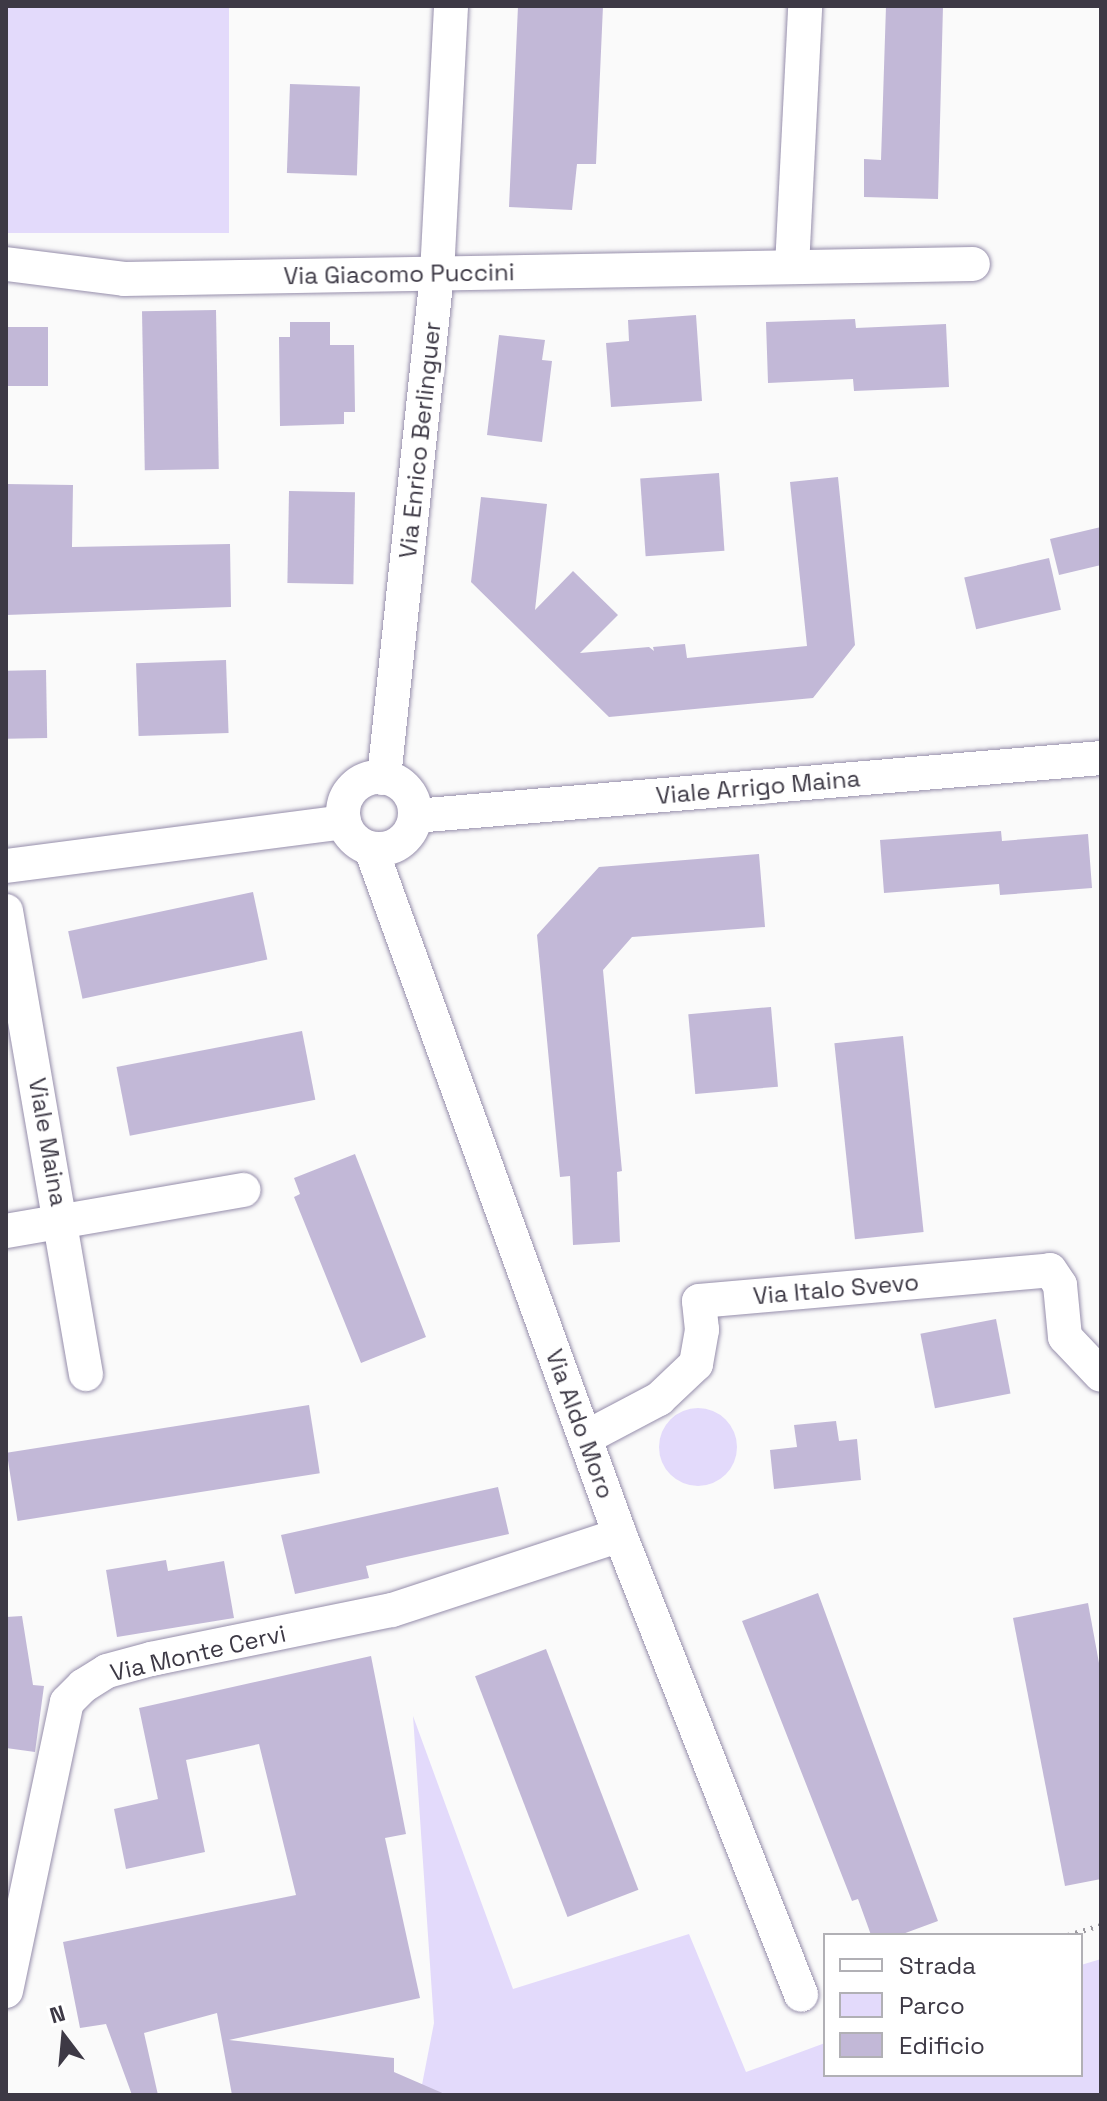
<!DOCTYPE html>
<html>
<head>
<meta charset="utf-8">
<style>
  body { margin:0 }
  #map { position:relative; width:1107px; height:2101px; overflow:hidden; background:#fafafa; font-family:"Space Grotesk",sans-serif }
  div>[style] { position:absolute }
  .green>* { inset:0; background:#e3dafb; transform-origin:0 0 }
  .round { border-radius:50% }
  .building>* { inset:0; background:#c2b8d7; transform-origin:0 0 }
  .path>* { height:5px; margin-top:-2.5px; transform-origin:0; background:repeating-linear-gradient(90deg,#9b999f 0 2px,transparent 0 8px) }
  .roads { filter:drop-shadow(0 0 2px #968eab) drop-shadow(0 0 2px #968eab) }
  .street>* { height:34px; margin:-17px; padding:0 17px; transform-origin:17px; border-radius:17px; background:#fff }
  .street>.ring { margin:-17px; padding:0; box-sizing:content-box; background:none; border:34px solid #fff; border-radius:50% }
  span { translate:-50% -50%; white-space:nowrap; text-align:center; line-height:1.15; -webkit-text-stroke:8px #fff; paint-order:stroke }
  .street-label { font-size:24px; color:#3d3945 }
  .frame { position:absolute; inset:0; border:8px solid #3d3945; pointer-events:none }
  .legend { position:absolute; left:823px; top:1933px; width:260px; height:144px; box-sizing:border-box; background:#fff; border:2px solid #b1b0b5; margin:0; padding:10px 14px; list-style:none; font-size:24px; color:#3d3945 }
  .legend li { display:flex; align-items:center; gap:16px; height:40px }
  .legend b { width:40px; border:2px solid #b1b0b5 }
  .north { position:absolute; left:24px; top:1997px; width:80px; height:80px; -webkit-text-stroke:6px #fff; paint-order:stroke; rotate:344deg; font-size:22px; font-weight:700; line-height:32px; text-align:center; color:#3d3945 }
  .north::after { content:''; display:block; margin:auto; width:28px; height:36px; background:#3d3945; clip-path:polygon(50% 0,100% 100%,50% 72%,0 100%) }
</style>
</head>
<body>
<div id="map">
  <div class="green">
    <div style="left:6px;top:6px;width:223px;height:227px"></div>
    <div class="round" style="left:659px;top:1408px;width:78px;height:78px"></div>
    <div style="clip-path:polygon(413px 1716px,513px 1989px,689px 1934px,746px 2072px,825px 2043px,825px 2075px,1081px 2075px,1081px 1965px,1101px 1959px,1101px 2095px,420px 2095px,434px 2023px)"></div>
  </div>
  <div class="building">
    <div style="clip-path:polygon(518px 6px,603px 6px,596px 164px,577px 164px,572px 210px,509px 207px)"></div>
    <div style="clip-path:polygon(886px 6px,943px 6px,938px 199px,864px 197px,864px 159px,881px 160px)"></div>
    <div style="left:290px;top:84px;width:70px;height:89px;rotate:2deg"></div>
    <div style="left:216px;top:310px;width:159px;height:74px;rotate:89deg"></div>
    <div style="clip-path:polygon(696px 315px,702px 401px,611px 407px,606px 343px,629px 341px,628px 320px)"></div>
    <div style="clip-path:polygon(855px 319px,856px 328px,946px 324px,949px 387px,854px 391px,853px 379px,768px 383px,766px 322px)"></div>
    <div style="clip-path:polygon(290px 322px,330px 322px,330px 345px,354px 345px,355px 412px,344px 412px,344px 424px,280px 426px,279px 337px,290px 337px)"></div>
    <div style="left:48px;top:327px;width:59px;height:42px;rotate:90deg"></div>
    <div style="clip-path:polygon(499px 335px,545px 340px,542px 360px,552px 361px,542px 442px,487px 435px)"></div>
    <div style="left:719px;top:473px;width:78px;height:79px;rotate:86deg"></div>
    <div style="clip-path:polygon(838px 477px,855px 645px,813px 698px,609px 717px,471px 582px,481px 497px,547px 504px,535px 610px,573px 571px,618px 615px,580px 653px,649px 647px,654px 651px,653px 647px,685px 644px,687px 658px,807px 646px,790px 482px)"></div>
    <div style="clip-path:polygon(6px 484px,73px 485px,72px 547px,230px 544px,231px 607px,6px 615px)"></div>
    <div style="left:289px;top:491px;width:66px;height:92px;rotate:1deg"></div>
    <div style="clip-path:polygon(1101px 527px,1101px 565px,1059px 575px,1050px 539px)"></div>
    <div style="left:1049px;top:558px;width:53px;height:87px;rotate:77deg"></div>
    <div style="left:226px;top:660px;width:73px;height:90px;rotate:88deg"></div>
    <div style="left:46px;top:670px;width:68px;height:40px;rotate:89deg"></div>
    <div style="clip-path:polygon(1001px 831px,1002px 841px,1088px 834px,1092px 888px,1000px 895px,999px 884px,884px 893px,880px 840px)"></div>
    <div style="clip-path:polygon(759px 854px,765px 927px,632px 937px,603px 970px,622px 1171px,617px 1172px,620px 1242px,573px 1245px,570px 1176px,560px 1177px,537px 935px,599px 867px)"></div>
    <div style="left:253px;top:892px;width:69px;height:189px;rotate:78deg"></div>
    <div style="left:771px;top:1007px;width:80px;height:83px;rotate:85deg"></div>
    <div style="left:302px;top:1031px;width:70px;height:189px;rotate:79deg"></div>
    <div style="left:903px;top:1036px;width:197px;height:69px;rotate:84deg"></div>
    <div style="clip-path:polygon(355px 1154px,426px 1337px,361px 1363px,294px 1197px,300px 1194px,294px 1178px)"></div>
    <div style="left:996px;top:1319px;width:76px;height:77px;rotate:79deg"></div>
    <div style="left:309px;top:1405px;width:69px;height:306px;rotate:81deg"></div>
    <div style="clip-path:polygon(836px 1421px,839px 1441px,857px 1439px,861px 1480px,774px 1489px,770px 1450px,797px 1447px,794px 1425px)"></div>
    <div style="clip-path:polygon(498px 1487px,509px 1534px,366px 1566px,369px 1578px,295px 1594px,281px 1535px)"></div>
    <div style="clip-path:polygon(166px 1560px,168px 1571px,224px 1561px,234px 1618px,117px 1637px,106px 1570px)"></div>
    <div style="clip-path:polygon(818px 1593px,938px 1921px,900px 1935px,871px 1935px,858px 1899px,852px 1901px,742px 1621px)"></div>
    <div style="clip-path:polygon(1088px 1603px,1101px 1674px,1101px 1879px,1065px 1886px,1013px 1618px)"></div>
    <div style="clip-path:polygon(22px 1616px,33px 1685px,44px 1686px,35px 1752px,6px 1748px,6px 1617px)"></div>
    <div style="left:546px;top:1649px;width:258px;height:76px;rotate:69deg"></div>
    <div style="clip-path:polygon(371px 1656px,406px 1834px,385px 1838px,420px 1998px,229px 2040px,394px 2058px,394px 2072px,447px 2095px,232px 2095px,217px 2013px,144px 2033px,158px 2095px,132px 2095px,106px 2024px,80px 2028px,63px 1942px,296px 1895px,259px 1744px,186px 1760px,205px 1852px,126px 1869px,114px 1809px,158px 1799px,139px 1708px)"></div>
  </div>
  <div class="path">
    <div style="left:1068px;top:1935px;width:34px;rotate:-17deg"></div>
  </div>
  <div class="roads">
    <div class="street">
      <div style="left:6px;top:264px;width:119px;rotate:7.2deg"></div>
      <div style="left:124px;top:279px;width:849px;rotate:-1.01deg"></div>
      <div style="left:792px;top:267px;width:261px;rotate:-87.1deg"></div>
      <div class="ring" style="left:343px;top:777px;width:38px;height:38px"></div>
      <div style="left:384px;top:778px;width:507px;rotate:-84deg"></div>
      <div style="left:437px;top:274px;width:268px;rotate:-87deg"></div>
      <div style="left:415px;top:816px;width:688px;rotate:-4.83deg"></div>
      <div style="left:371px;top:849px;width:730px;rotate:70.05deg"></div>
      <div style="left:620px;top:1535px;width:494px;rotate:68.5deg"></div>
      <div style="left:6px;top:866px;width:341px;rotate:-7.4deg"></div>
      <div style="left:6px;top:911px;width:470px;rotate:80.2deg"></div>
      <div style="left:6px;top:1231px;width:241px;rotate:-9.8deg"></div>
      <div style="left:585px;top:1438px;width:84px;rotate:-27.8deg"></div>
      <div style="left:659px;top:1399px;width:51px;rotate:-43.4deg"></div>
      <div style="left:696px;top:1364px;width:35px;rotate:-80deg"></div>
      <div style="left:702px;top:1330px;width:29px;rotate:-96deg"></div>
      <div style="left:699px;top:1301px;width:352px;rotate:-5deg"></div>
      <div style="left:1050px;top:1270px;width:18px;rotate:56deg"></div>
      <div style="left:1060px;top:1285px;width:52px;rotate:84.5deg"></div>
      <div style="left:1065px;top:1337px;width:52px;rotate:46.5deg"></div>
      <div style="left:6px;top:1991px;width:295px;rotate:-78.1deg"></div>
      <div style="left:67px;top:1702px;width:23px;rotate:-45deg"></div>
      <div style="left:83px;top:1686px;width:28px;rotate:-32deg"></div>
      <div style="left:107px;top:1671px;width:46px;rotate:-15.3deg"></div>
      <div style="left:151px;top:1659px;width:246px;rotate:-11.5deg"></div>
      <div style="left:392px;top:1610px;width:240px;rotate:-18.2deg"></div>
    </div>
  </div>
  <div class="street-label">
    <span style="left:399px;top:274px;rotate:-1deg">Via Giacomo Puccini</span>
    <span style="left:420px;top:440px;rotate:-84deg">Via Enrico Berlinguer</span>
    <span style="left:758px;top:787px;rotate:-5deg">Viale Arrigo Maina</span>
    <span style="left:48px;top:1142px;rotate:80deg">Viale Maina</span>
    <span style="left:836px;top:1289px;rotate:-5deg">Via Italo Svevo</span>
    <span style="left:580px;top:1424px;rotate:70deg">Via Aldo Moro</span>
    <span style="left:198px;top:1653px;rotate:-13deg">Via Monte Cervi</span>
  </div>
  <div class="frame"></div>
  <ul class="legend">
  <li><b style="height:10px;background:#fff"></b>Strada</li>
  <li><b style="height:22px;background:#e3dafb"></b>Parco</li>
  <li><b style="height:22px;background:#c2b8d7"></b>Edificio</li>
  </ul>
  <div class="north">N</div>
</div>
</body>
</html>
